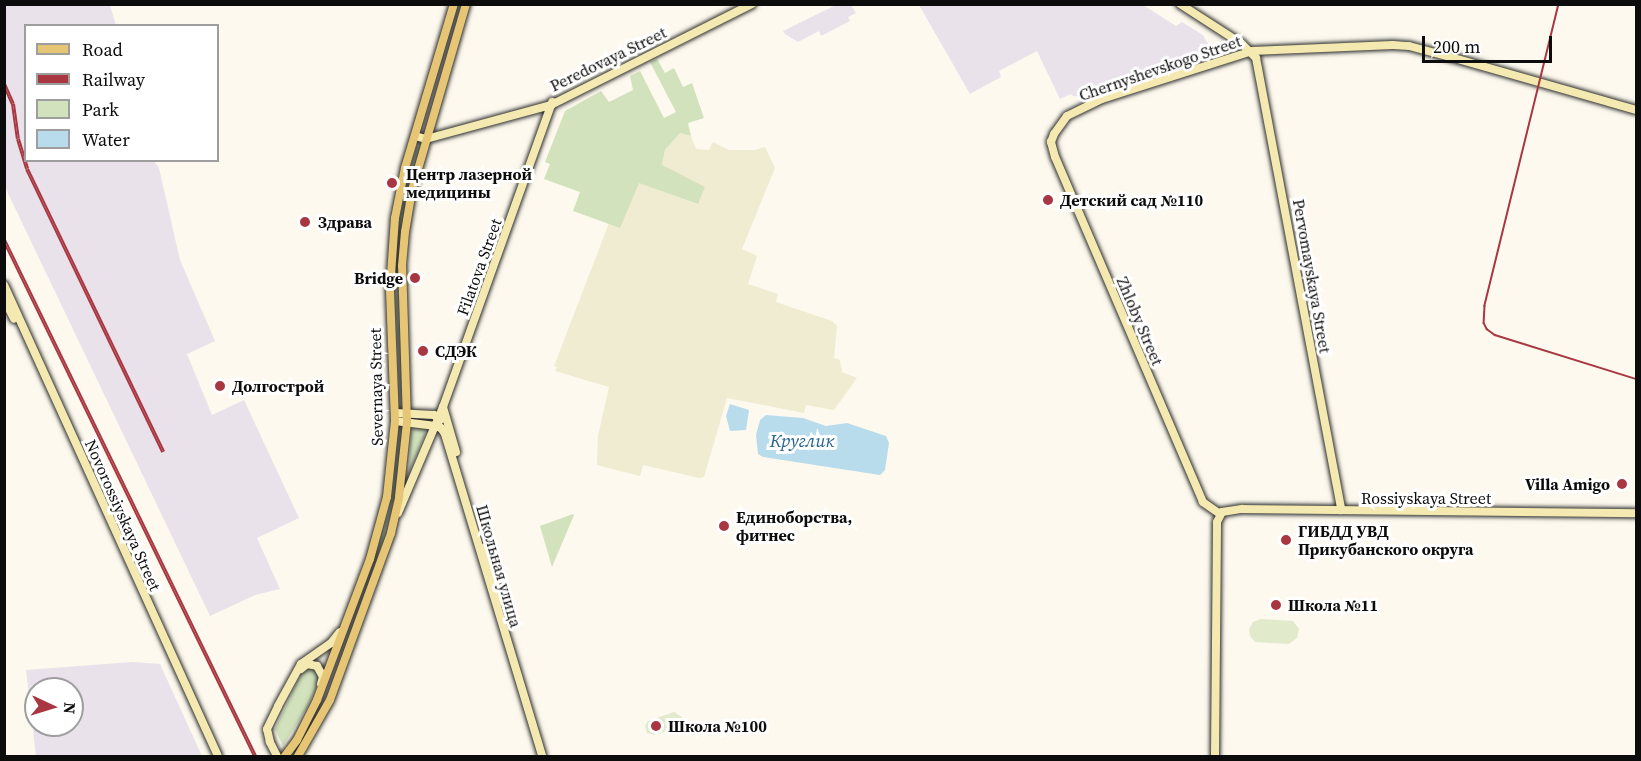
<!DOCTYPE html>
<html>
<head>
<meta charset="utf-8">
<style>
  body { margin:0 }
  #map { position:relative; width:1641px; height:761px; overflow:hidden; background:#fdf9ee; font-family:"Source Serif 4",serif }
  div>[style] { position:absolute }
  .industrial>* { inset:0; background:#e9e2ea }
  .farmland>* { inset:0; background:#efecd1 }
  .green>* { inset:0; background:#d1e2bc }
  .pitch>* { inset:0; background:#e1ebcc }
  .water>* { inset:0; background:#b9dced }
  .roads { filter:drop-shadow(0 0 2px #2e2e2e) drop-shadow(0 0 2px #2e2e2e) }
  .secondary>* { height:8px; margin:-4px; padding:0 4px; transform-origin:4px; border-radius:4px; background:#f4eab1 }
  .primary>* { height:8px; margin:-4px; padding:0 4px; transform-origin:4px; border-radius:4px; background:#e6c674 }
  .tram>* { height:1.5px; margin:-0.75px; padding:0 0.75px; transform-origin:0.75px; border-radius:0.75px; background:#a93741 }
  .rail>* { height:4px; margin-top:-2px; transform-origin:0; background:repeating-linear-gradient(90deg,#fff 0 4.5px,#a93741 0 9px); box-sizing:border-box; border-block:2px solid #a93741 }
  .dots>* { width:16px; height:16px; translate:-50% -50%; box-sizing:border-box; border:3px solid #fff; border-radius:50% }
  span { translate:-50% -50%; white-space:nowrap; text-align:center; line-height:1.15; -webkit-text-stroke:6px #fff; paint-order:stroke }
  .street-label { font-size:16px; color:#0c0c0c }
  .poi-label { font-size:16px; color:#0c0c0c; font-weight:700 }
  .left { translate:0 -50%; text-align:left }
  .right { translate:-100% -50%; text-align:right }
  .water-label { font-size:18px; color:#27648d; font-style:italic }
  .frame { position:absolute; inset:0; border:6px solid #0c0c0c; pointer-events:none }
  .legend { position:absolute; left:24px; top:24px; width:195px; height:138px; box-sizing:border-box; background:#fff; border:2px solid #9e9e9e; margin:0; padding:8px 10px; list-style:none; font-size:18px; color:#0c0c0c }
  .legend li { display:flex; align-items:center; gap:12px; height:30px }
  .legend b { width:30px; border:2px solid #9e9e9e }
  .north { position:absolute; left:24px; top:677px; width:60px; height:60px; box-sizing:border-box; background:#fff; border:2px solid #9e9e9e; border-radius:50%; rotate:94deg; font-size:16px; font-weight:700; line-height:24px; text-align:center; color:#0c0c0c }
  .north::after { content:''; display:block; margin:auto; width:21px; height:27px; background:#a93741; clip-path:polygon(50% 0,100% 100%,50% 72%,0 100%) }
  .scale { position:absolute; left:1422px; top:36px; width:130px; height:27px; box-sizing:border-box; border:3px solid #0c0c0c; border-top:0; padding-left:8px; font-size:18px; line-height:21px; white-space:nowrap; color:#0c0c0c; -webkit-text-stroke:4px #fff; paint-order:stroke }
</style>
</head>
<body>
<div id="map">
  <div class="industrial">
    <div style="clip-path:polygon(5px 4px,110px 5px,116px 25px,26px 26px,26px 160px,154px 161px,159px 168px,180px 260px,215px 341px,187px 354px,212px 415px,244px 400px,299px 518px,257px 538px,280px 589px,255px 595px,210px 616px,5px 187px)"></div>
    <div style="clip-path:polygon(838px 4px,851px 5px,856px 13px,848px 17px,850px 21px,821px 36px,819px 31px,798px 42px,785px 34px,783px 31px)"></div>
    <div style="clip-path:polygon(919px 5px,1143px 5px,1176px 26px,1182px 22px,1203px 35px,1212px 51px,1200px 56px,1203px 65px,1086px 104px,1083px 97px,1073px 96px,1071px 94px,1060px 99px,1037px 51px,999px 71px,1001px 77px,970px 94px)"></div>
    <div style="clip-path:polygon(evenodd,132px 662px,160px 664px,202px 756px,36px 756px,26px 670px,132px 662px,36px 689px,72px 689px,72px 725px,36px 725px,36px 689px)"></div>
  </div>
  <div class="farmland">
    <div style="clip-path:polygon(680px 133px,691px 136px,696px 149px,709px 150px,713px 142px,729px 150px,755px 150px,765px 147px,775px 168px,742px 249px,757px 256px,748px 284px,778px 294px,776px 302px,832px 321px,837px 326px,834px 358px,840px 360px,842px 372px,857px 378px,834px 410px,806px 405px,804px 413px,727px 398px,704px 477px,699px 478px,643px 465px,640px 476px,597px 465px,598px 436px,609px 387px,555px 371px,557px 367px,554px 366px,609px 223px,620px 227px,638px 182px,697px 204px,705px 187px,662px 166px,665px 150px)"></div>
  </div>
  <div class="green">
    <div style="clip-path:polygon(657px 59px,665px 73px,674px 68px,683px 87px,692px 83px,704px 118px,688px 123px,691px 136px,680px 133px,665px 150px,662px 165px,705px 187px,698px 204px,639px 183px,620px 228px,573px 211px,580px 192px,544px 179px,550px 164px,545px 162px,565px 111px,601px 91px,609px 102px,633px 90px,630px 76px,640px 71px,664px 118px,676px 112px,650px 62px)"></div>
    <div style="clip-path:polygon(421px 146px,406px 207px,401px 407px,394px 281px,397px 235px,407px 180px,416px 147px)"></div>
    <div style="clip-path:polygon(399px 425px,403px 427px,398px 483px,386px 536px,375px 560px,373px 558px,389px 510px,394px 483px)"></div>
    <div style="clip-path:polygon(415px 427px,424px 427px,425px 434px,409px 473px,411px 432px)"></div>
    <div style="clip-path:polygon(573px 514px,574px 515px,552px 567px,540px 526px)"></div>
    <div style="clip-path:polygon(309px 667px,315px 668px,319px 675px,317px 685px,308px 706px,283px 746px,275px 729px,302px 672px)"></div>
  </div>
  <div class="pitch">
    <div style="clip-path:polygon(1261px 619px,1293px 621px,1299px 629px,1297px 638px,1289px 644px,1255px 642px,1250px 636px,1249px 629px,1253px 622px)"></div>
    <div style="clip-path:polygon(674px 712px,682px 717px,679px 727px,654px 735px,647px 733px,645px 726px,648px 721px)"></div>
  </div>
  <div class="water">
    <div style="clip-path:polygon(730px 404px,749px 410px,746px 430px,730px 431px,726px 416px)"></div>
    <div style="clip-path:polygon(766px 415px,803px 418px,826px 426px,847px 423px,886px 436px,889px 443px,885px 470px,880px 475px,763px 457px,758px 454px,756px 435px,760px 420px)"></div>
  </div>
  <div class="roads">
    <div class="secondary">
      <div style="left:1180px;top:4px;width:74px;rotate:32.8deg"></div>
      <div style="left:1242px;top:44px;width:20px;rotate:45deg"></div>
      <div style="left:1256px;top:58px;width:460px;rotate:79.3deg"></div>
      <div style="left:415px;top:136px;width:11px;rotate:15deg"></div>
      <div style="left:426px;top:139px;width:130px;rotate:-15.2deg"></div>
      <div style="left:551px;top:105px;width:225px;rotate:-26.7deg"></div>
      <div style="left:4px;top:285px;width:517px;rotate:65.57deg"></div>
      <div style="left:4px;top:299px;width:22px;rotate:63deg"></div>
      <div style="left:443px;top:407px;width:47px;rotate:73.9deg"></div>
      <div style="left:395px;top:413px;width:39px;rotate:3deg"></div>
      <div style="left:434px;top:415px;width:8px;rotate:40deg"></div>
      <div style="left:395px;top:421px;width:39px;rotate:7deg"></div>
      <div style="left:434px;top:426px;width:7px;rotate:16deg"></div>
      <div style="left:441px;top:428px;width:7px;rotate:56deg"></div>
      <div style="left:445px;top:434px;width:336px;rotate:73.2deg"></div>
      <div style="left:398px;top:513px;width:115px;rotate:-67deg"></div>
      <div style="left:443px;top:407px;width:324px;rotate:-70.3deg"></div>
      <div style="left:1220px;top:514px;width:21px;rotate:-145deg"></div>
      <div style="left:1203px;top:502px;width:375px;rotate:-113.2deg"></div>
      <div style="left:1055px;top:157px;width:16px;rotate:-105deg"></div>
      <div style="left:1051px;top:142px;width:9px;rotate:-69deg"></div>
      <div style="left:1054px;top:134px;width:22px;rotate:-54deg"></div>
      <div style="left:1067px;top:116px;width:39px;rotate:-26deg"></div>
      <div style="left:1102px;top:99px;width:157px;rotate:-17.7deg"></div>
      <div style="left:1252px;top:51px;width:141px;rotate:-2.4deg"></div>
      <div style="left:1393px;top:45px;width:16px;rotate:4deg"></div>
      <div style="left:1409px;top:46px;width:47px;rotate:14.9deg"></div>
      <div style="left:1454px;top:58px;width:189px;rotate:15.9deg"></div>
      <div style="left:485px;top:547px;width:56px;rotate:74.5deg"></div>
      <div style="left:301px;top:669px;width:8px;rotate:-40deg"></div>
      <div style="left:307px;top:664px;width:10px;rotate:11deg"></div>
      <div style="left:317px;top:666px;width:13px;rotate:61deg"></div>
      <div style="left:323px;top:677px;width:7px;rotate:106deg"></div>
      <div style="left:277px;top:756px;width:16px;rotate:-117deg"></div>
      <div style="left:270px;top:742px;width:13px;rotate:-103deg"></div>
      <div style="left:267px;top:729px;width:25px;rotate:-64deg"></div>
      <div style="left:278px;top:706px;width:48px;rotate:-61.3deg"></div>
      <div style="left:301px;top:664px;width:37px;rotate:-35deg"></div>
      <div style="left:331px;top:643px;width:14px;rotate:-51deg"></div>
      <div style="left:1215px;top:756px;width:234px;rotate:-89.5deg"></div>
      <div style="left:1217px;top:522px;width:11px;rotate:-63deg"></div>
      <div style="left:1222px;top:512px;width:20px;rotate:-9deg"></div>
      <div style="left:1242px;top:509px;width:394px;rotate:0.6deg"></div>
    </div>
    <div class="primary">
      <div style="left:285px;top:756px;width:20px;rotate:-53deg"></div>
      <div style="left:297px;top:740px;width:45px;rotate:-63.4deg"></div>
      <div style="left:317px;top:700px;width:151px;rotate:-69.4deg"></div>
      <div style="left:370px;top:559px;width:64px;rotate:-74.7deg"></div>
      <div style="left:387px;top:497px;width:76px;rotate:-84deg"></div>
      <div style="left:395px;top:421px;width:132px;rotate:-92.2deg"></div>
      <div style="left:390px;top:289px;width:71px;rotate:-86deg"></div>
      <div style="left:395px;top:218px;width:51px;rotate:-78.7deg"></div>
      <div style="left:405px;top:168px;width:171px;rotate:-73.4deg"></div>
      <div style="left:298px;top:756px;width:64px;rotate:-60.3deg"></div>
      <div style="left:330px;top:700px;width:178px;rotate:-69.9deg"></div>
      <div style="left:391px;top:533px;width:37px;rotate:-77deg"></div>
      <div style="left:399px;top:497px;width:75px;rotate:-83.9deg"></div>
      <div style="left:407px;top:422px;width:156px;rotate:-91.8deg"></div>
      <div style="left:402px;top:266px;width:34px;rotate:-85deg"></div>
      <div style="left:405px;top:232px;width:43px;rotate:-80.5deg"></div>
      <div style="left:412px;top:190px;width:194px;rotate:-73.8deg"></div>
    </div>
  </div>
  <div class="tram">
    <div style="left:1559px;top:4px;width:311px;rotate:103.8deg"></div>
    <div style="left:1485px;top:306px;width:17px;rotate:93deg"></div>
    <div style="left:1484px;top:323px;width:7px;rotate:63deg"></div>
    <div style="left:1487px;top:329px;width:10px;rotate:37deg"></div>
    <div style="left:1495px;top:335px;width:148px;rotate:17.3deg"></div>
  </div>
  <div class="rail">
    <div style="left:4px;top:84px;width:22px;rotate:66deg"></div>
    <div style="left:13px;top:104px;width:35px;rotate:82deg"></div>
    <div style="left:18px;top:139px;width:31px;rotate:73deg"></div>
    <div style="left:27px;top:169px;width:314px;rotate:64.3deg"></div>
    <div style="left:4px;top:240px;width:574px;rotate:64.06deg"></div>
  </div>
  <div class="dots">
    <div style="left:392px;top:183px;background:#a93741"></div>
    <div style="left:1048px;top:200px;background:#a93741"></div>
    <div style="left:305px;top:222px;background:#a93741"></div>
    <div style="left:415px;top:278px;background:#a93741"></div>
    <div style="left:423px;top:351px;background:#a93741"></div>
    <div style="left:220px;top:386px;background:#a93741"></div>
    <div style="left:1622px;top:484px;background:#a93741"></div>
    <div style="left:724px;top:526px;background:#a93741"></div>
    <div style="left:1286px;top:540px;background:#a93741"></div>
    <div style="left:1276px;top:605px;background:#a93741"></div>
    <div style="left:656px;top:726px;background:#a93741"></div>
  </div>
  <div class="street-label">
    <span style="left:608px;top:59px;rotate:-26deg">Peredovaya Street</span>
    <span style="left:1160px;top:68px;rotate:-19deg">Chernyshevskogo Street</span>
    <span style="left:479px;top:267px;rotate:-70deg">Filatova Street</span>
    <span style="left:1312px;top:276px;rotate:80deg">Pervomayskaya Street</span>
    <span style="left:1140px;top:321px;rotate:67deg">Zhloby Street</span>
    <span style="left:376px;top:387px;rotate:-91deg">Severnaya Street</span>
    <span style="left:1426px;top:498px">Rossiyskaya Street</span>
    <span style="left:123px;top:515px;rotate:66deg">Novorossiyskaya Street</span>
    <span style="left:499px;top:566px;rotate:74deg">Школьная улица</span>
  </div>
  <div class="poi-label">
    <span class="left" style="left:406px;top:183px">Центр лазерной<br>медицины</span>
    <span class="left" style="left:1060px;top:200px">Детский сад №110</span>
    <span class="left" style="left:318px;top:222px">Здрава</span>
    <span class="right" style="left:403px;top:278px">Bridge</span>
    <span class="left" style="left:435px;top:351px">СДЭК</span>
    <span class="left" style="left:232px;top:386px">Долгострой</span>
    <span class="right" style="left:1610px;top:484px">Villa Amigo</span>
    <span class="left" style="left:736px;top:526px">Единоборства,<br>фитнес</span>
    <span class="left" style="left:1298px;top:540px">ГИБДД УВД<br>Прикубанского округа</span>
    <span class="left" style="left:1288px;top:605px">Школа №11</span>
    <span class="left" style="left:668px;top:726px">Школа №100</span>
  </div>
  <div class="water-label">
    <span style="left:802px;top:441px">Круглик</span>
  </div>
  <div class="frame"></div>
  <ul class="legend">
  <li><b style="height:8px;background:#e6c674"></b>Road</li>
  <li><b style="height:8px;background:#a93741"></b>Railway</li>
  <li><b style="height:16px;background:#d1e2bc"></b>Park</li>
  <li><b style="height:16px;background:#b9dced"></b>Water</li>
  </ul>
  <div class="north">N</div>
  <div class="scale">200 m</div>
</div>
</body>
</html>
